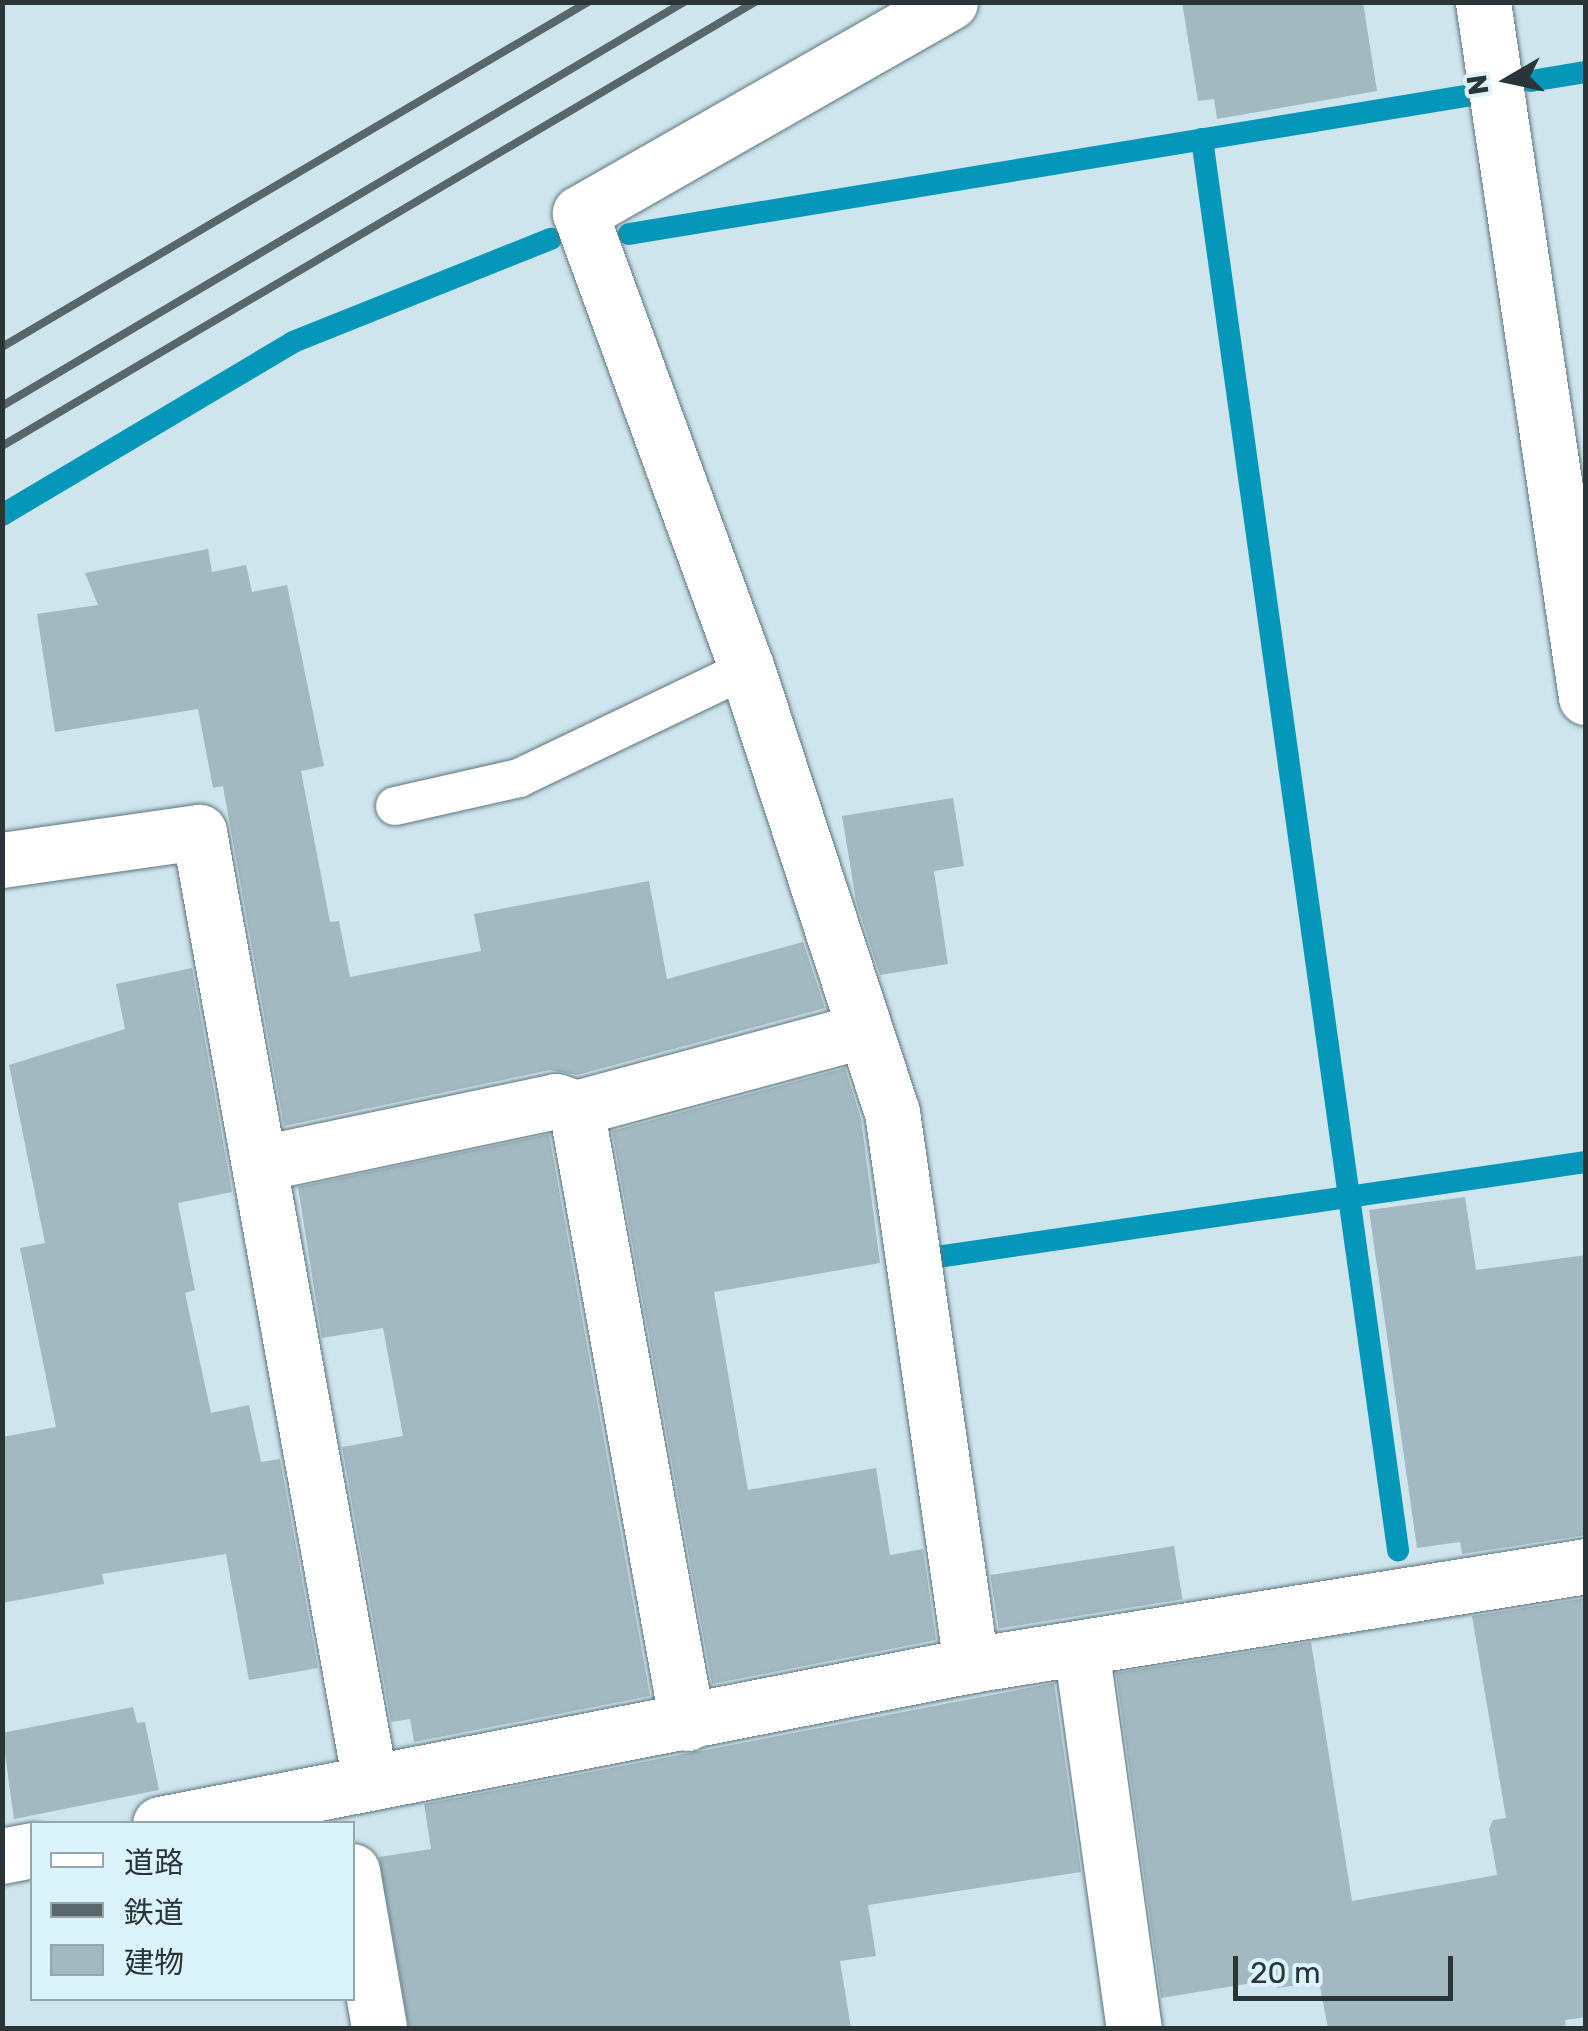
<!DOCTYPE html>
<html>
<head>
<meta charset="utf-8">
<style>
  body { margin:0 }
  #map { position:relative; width:1588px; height:2031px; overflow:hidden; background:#cee5ee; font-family:Rubik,"Noto Sans JP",sans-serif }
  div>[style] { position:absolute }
  .stream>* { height:22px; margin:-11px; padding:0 11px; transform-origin:11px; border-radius:11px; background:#0497ba }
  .building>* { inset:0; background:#a3b9c1; transform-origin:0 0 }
  .roads { filter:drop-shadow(0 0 2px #5f747b) drop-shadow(0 0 2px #5f747b) }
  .lane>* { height:38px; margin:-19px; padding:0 19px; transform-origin:19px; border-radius:19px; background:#fff }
  .street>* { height:55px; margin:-27.5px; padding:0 27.5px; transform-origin:27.5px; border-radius:27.5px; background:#fff }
  .rail>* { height:8px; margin:-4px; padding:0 4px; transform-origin:4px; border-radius:4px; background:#59666b }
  span { translate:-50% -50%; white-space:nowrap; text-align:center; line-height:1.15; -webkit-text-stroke:8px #dbf3fb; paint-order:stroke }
  .frame { position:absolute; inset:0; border:5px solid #2b3437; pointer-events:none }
  .legend { position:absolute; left:30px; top:1821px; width:325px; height:180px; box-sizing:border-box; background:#dbf3fb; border:2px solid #95a7ad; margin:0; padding:12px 18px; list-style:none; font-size:30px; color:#2b3437 }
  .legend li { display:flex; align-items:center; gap:20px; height:50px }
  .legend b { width:50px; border:2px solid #95a7ad }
  .north { position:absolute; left:1458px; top:30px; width:100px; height:100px; -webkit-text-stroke:8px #dbf3fb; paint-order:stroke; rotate:261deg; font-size:28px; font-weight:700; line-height:40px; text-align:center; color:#2b3437 }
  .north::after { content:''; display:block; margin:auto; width:35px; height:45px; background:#2b3437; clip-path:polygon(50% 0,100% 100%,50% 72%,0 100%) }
  .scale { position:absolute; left:1233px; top:1956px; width:220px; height:45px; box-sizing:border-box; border:5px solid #2b3437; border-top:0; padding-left:12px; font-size:30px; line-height:35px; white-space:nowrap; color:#2b3437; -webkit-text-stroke:8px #dbf3fb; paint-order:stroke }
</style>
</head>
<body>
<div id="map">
  <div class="stream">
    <div style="left:1531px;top:81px;width:56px;rotate:-9.3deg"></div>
    <div style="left:1202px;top:139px;width:1425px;rotate:82.09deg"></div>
    <div style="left:629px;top:234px;width:853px;rotate:-9.37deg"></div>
    <div style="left:2px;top:515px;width:339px;rotate:-30.7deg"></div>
    <div style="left:293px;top:342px;width:278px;rotate:-21.8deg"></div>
    <div style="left:944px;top:1256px;width:649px;rotate:-8.33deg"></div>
  </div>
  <div class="building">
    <div style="clip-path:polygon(1182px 2px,1363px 2px,1377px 91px,1217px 119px,1214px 99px,1198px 101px)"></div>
    <div style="clip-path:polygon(208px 549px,212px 572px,246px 565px,252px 592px,287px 585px,324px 766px,301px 771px,330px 922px,339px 921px,350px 977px,481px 951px,474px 914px,649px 881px,667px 979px,803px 942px,825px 1008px,577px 1075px,550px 1070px,284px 1126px,223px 786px,213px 788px,198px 709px,55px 732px,37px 614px,98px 605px,85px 573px)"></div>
    <div style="clip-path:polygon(953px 798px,964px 866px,934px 871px,948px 964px,880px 975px,856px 901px,842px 816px)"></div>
    <div style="clip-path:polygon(192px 968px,232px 1192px,178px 1203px,195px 1290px,185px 1293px,211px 1413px,249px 1405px,261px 1462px,280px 1459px,318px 1668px,249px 1680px,226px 1554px,102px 1574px,104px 1584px,2px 1603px,2px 1437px,56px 1427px,20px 1248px,45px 1243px,9px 1065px,125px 1029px,116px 984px)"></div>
    <div style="clip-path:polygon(845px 1068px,861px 1119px,880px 1263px,714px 1292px,748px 1490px,876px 1468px,890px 1555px,923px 1549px,936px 1640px,712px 1684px,612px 1131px)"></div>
    <div style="clip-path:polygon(549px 1134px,650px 1696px,414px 1742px,410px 1719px,391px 1722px,342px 1447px,403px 1436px,383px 1328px,322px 1338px,298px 1187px)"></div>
    <div style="clip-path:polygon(1465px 1197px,1476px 1270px,1586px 1255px,1586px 1535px,1462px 1554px,1460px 1542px,1417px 1548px,1369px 1210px)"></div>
    <div style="left:1174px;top:1546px;width:54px;height:186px;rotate:81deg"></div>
    <div style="clip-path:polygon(1586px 1598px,1586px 2017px,1565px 2020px,1566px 2028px,1328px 2028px,1319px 1982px,1277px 1988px,1276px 1979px,1161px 1998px,1116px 1673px,1311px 1642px,1352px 1901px,1497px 1875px,1489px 1829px,1493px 1820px,1506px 1818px,1472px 1616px)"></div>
    <div style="clip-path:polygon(1054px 1683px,1081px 1872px,868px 1905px,876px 1956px,840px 1961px,851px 2028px,409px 2028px,379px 1857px,431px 1849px,424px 1804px)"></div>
    <div style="clip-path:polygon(133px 1707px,137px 1723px,145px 1722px,159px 1790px,14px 1819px,2px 1733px)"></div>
  </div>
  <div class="roads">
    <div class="lane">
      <div style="left:395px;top:806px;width:127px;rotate:-12.7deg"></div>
      <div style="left:519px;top:778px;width:253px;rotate:-25.6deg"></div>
    </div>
    <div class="street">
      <div style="left:950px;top:2px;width:426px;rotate:150.3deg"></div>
      <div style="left:580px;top:213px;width:486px;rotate:69.9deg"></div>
      <div style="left:747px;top:669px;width:466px;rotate:71.9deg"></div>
      <div style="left:892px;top:1112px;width:559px;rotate:81.87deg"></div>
      <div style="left:1483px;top:2px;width:703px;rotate:81.57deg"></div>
      <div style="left:2px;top:860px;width:199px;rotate:-8.1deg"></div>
      <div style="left:199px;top:832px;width:965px;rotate:79.8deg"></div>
      <div style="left:576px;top:1108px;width:299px;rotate:-15.1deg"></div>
      <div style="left:262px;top:1163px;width:300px;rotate:-11.9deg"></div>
      <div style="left:556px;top:1101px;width:21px;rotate:19deg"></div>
      <div style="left:576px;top:1108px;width:625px;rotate:79.77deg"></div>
      <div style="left:1081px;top:1648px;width:384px;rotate:82.1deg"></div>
      <div style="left:160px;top:1824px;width:826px;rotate:-11.09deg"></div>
      <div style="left:971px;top:1665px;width:623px;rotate:-9.14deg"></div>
      <div style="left:2px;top:1856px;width:31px;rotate:-11deg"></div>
      <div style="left:352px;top:1871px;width:159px;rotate:80.2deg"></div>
    </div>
  </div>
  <div class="rail">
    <div style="left:2px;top:347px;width:680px;rotate:-30.49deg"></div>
    <div style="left:2px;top:406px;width:793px;rotate:-30.64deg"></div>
    <div style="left:2px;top:446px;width:874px;rotate:-30.53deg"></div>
  </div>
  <div class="frame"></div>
  <ul class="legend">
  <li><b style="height:12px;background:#fff"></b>道路</li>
  <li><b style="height:12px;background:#59666b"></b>鉄道</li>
  <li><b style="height:28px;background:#a3b9c1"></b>建物</li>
  </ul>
  <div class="north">N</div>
  <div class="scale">20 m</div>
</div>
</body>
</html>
